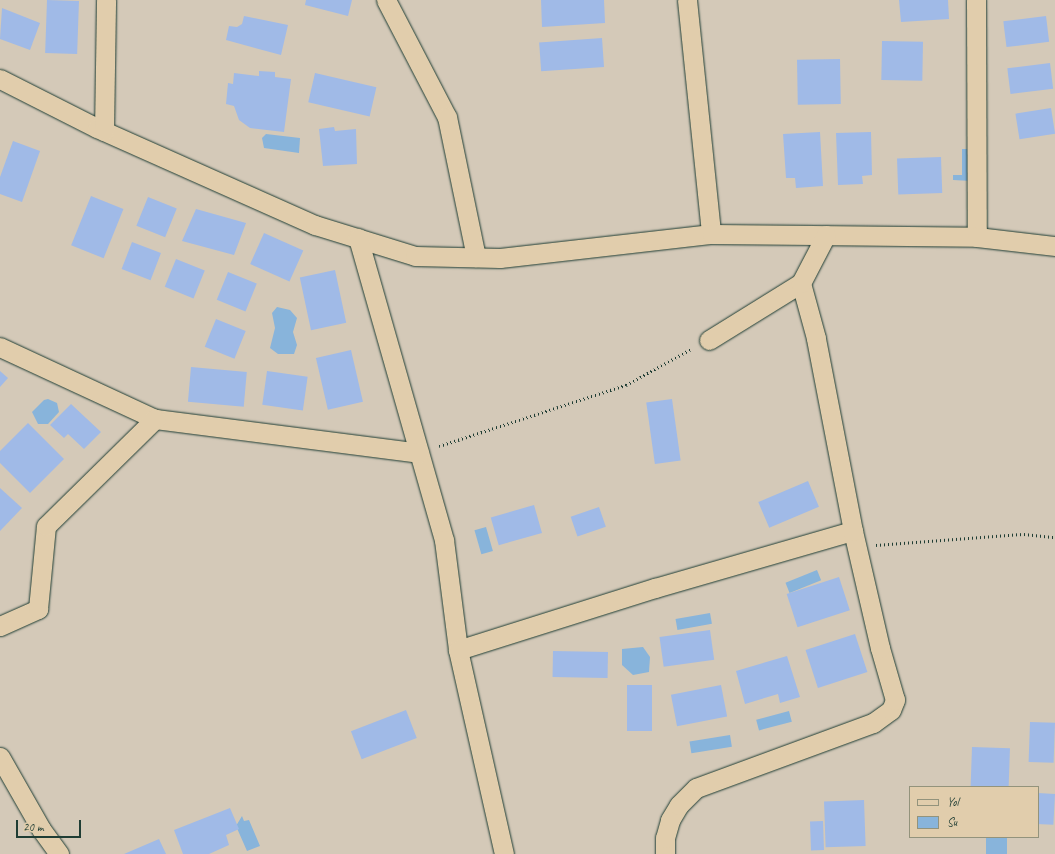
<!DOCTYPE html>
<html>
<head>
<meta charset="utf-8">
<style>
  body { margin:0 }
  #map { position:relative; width:1055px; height:854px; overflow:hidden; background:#d4c9b8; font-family:Caveat,sans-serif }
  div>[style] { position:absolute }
  .water>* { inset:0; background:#88b4db; transform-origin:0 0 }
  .building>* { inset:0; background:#a0bae7; transform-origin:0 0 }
  .path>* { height:2.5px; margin-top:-1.25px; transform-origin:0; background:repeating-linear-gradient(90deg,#1f3d34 0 1px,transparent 0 4px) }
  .roads { filter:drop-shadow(0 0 1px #1f3d34) drop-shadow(0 0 1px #1f3d34) }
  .street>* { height:19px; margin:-9.5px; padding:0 9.5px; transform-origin:9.5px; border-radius:9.5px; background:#e1cdac }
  span { translate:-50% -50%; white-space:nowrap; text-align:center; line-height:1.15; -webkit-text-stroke:3.5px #e1cdac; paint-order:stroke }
  .legend { position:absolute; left:909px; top:786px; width:130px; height:52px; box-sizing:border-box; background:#e1cdac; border:1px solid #93937c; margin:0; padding:5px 7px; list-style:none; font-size:12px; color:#1f3d34 }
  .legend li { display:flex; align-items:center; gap:8px; height:20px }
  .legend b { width:20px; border:1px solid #93937c }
  .scale { position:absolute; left:16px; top:820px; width:65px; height:18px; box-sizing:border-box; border:2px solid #1f3d34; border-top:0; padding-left:5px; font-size:12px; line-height:14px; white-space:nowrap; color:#1f3d34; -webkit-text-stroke:3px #e1cdac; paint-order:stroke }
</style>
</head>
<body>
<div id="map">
  <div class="water">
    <div style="clip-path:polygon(266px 134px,300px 138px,299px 153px,264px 148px,262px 138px)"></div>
    <div style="clip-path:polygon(962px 149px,971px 149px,972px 181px,953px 180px,953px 175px,962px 175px)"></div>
    <div style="clip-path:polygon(277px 307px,290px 310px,297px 318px,293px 332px,297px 345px,294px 354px,278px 354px,270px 348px,275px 328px,272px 313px)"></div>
    <div style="clip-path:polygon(48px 399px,57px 403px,59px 412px,48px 424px,38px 424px,32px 412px,44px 400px)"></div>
    <div style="left:486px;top:527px;width:25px;height:12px;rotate:74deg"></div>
    <div style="left:817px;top:570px;width:11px;height:34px;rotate:68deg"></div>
    <div style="left:710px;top:613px;width:11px;height:35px;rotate:80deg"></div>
    <div style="clip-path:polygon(643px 647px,650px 657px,649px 672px,633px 675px,622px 665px,622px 649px)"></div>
    <div style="left:789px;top:711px;width:11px;height:34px;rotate:75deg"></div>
    <div style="left:730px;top:735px;width:12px;height:41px;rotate:81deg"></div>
    <div style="clip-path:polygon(242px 816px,244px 821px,249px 820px,260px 846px,247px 851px,236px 826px)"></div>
    <div style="left:986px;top:837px;width:21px;height:17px"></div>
  </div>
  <div class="building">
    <div style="left:47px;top:0;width:32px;height:53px;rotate:2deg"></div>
    <div style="clip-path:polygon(306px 0,352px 0,348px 16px,305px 5px)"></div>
    <div style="clip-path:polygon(541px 0,604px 0,605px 23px,542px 27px)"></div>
    <div style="clip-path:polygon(899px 0,948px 0,949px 19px,901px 22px)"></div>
    <div style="clip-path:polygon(2px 8px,40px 23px,30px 50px,0 39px)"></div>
    <div style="clip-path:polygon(244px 16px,288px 25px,281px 55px,226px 40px,229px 26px,237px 27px,242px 24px)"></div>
    <div style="left:1046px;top:16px;width:26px;height:43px;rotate:83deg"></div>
    <div style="left:602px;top:38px;width:29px;height:63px;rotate:86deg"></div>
    <div style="left:882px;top:41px;width:41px;height:39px;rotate:1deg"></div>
    <div style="left:840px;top:59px;width:45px;height:43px;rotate:89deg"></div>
    <div style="left:1050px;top:63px;width:26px;height:43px;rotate:83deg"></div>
    <div style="clip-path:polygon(259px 71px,275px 72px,275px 77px,291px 79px,284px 132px,250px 128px,239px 120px,234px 106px,226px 104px,228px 83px,233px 84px,234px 73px,259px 76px)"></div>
    <div style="left:315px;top:73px;width:63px;height:30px;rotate:13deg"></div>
    <div style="left:1051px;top:108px;width:26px;height:36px;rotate:81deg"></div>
    <div style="clip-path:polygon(334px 127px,335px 131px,356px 129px,357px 164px,323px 166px,319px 129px)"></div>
    <div style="clip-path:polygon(820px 132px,823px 186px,796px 188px,795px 178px,786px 178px,783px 134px)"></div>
    <div style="clip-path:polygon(871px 132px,872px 175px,862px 176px,863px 184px,838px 185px,836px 133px)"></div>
    <div style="clip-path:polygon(13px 141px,40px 151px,22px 202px,0 194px,0 177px)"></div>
    <div style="left:941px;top:157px;width:36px;height:44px;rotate:88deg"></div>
    <div style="left:91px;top:196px;width:35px;height:53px;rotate:22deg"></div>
    <div style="left:148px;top:197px;width:31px;height:31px;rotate:22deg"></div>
    <div style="clip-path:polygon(196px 209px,246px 223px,234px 255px,182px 241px)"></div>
    <div style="left:264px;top:233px;width:43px;height:34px;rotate:24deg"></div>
    <div style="left:132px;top:242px;width:31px;height:29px;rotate:21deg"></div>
    <div style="left:176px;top:259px;width:31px;height:30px;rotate:22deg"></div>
    <div style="left:335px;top:270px;width:54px;height:36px;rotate:78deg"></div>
    <div style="left:228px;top:272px;width:31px;height:30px;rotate:22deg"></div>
    <div style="left:216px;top:319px;width:32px;height:30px;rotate:22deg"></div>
    <div style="left:351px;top:350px;width:53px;height:36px;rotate:77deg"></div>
    <div style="left:191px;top:367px;width:56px;height:35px;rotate:5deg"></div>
    <div style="clip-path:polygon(0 371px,8px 378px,0 387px)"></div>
    <div style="left:267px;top:371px;width:41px;height:34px;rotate:8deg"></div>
    <div style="left:672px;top:399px;width:62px;height:26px;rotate:82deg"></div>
    <div style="clip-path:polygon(71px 404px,101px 432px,84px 449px,68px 434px,64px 438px,50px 425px)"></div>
    <div style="clip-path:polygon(28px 423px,64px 459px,30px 493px,0 463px,0 451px)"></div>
    <div style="left:808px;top:481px;width:28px;height:54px;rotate:67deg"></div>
    <div style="clip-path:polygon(0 488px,22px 508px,0 531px)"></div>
    <div style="left:534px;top:505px;width:29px;height:45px;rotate:74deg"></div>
    <div style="left:599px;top:507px;width:21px;height:30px;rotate:71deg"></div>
    <div style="left:839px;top:577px;width:35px;height:55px;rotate:72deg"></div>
    <div style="left:710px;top:630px;width:30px;height:51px;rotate:82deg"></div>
    <div style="left:855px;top:634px;width:40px;height:52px;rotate:72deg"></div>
    <div style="left:553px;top:651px;width:55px;height:26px;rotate:1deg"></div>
    <div style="clip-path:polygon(787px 656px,800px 697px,780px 703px,778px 694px,745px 704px,736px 671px)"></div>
    <div style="left:627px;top:685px;width:25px;height:46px"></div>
    <div style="left:721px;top:685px;width:32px;height:51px;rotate:79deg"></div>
    <div style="left:406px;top:710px;width:30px;height:59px;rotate:69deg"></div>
    <div style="left:1030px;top:722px;width:25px;height:40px;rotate:2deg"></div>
    <div style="left:972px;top:747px;width:38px;height:39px;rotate:2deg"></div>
    <div style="left:1038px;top:793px;width:17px;height:31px;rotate:3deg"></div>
    <div style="left:864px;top:800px;width:46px;height:40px;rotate:88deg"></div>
    <div style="clip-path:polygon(230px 808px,239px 829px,226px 835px,229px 845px,209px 854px,183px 854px,174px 830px)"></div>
    <div style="left:823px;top:821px;width:29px;height:13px;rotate:88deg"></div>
    <div style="clip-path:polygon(159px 839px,166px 854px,124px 854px)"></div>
  </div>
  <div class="path">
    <div style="left:439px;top:446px;width:197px;rotate:-18.1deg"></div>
    <div style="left:626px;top:385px;width:74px;rotate:-29deg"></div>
    <div style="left:876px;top:545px;width:148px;rotate:-4.3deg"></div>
    <div style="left:1024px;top:534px;width:31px;rotate:6deg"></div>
  </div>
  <div class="roads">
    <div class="street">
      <div style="left:386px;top:0;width:132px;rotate:62.5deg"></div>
      <div style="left:447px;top:117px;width:143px;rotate:78.3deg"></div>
      <div style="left:687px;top:0;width:235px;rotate:84.1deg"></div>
      <div style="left:976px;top:0;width:237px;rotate:89.8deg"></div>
      <div style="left:0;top:79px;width:109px;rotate:26.8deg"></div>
      <div style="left:97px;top:128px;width:239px;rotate:24deg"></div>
      <div style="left:315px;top:225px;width:105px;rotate:17.2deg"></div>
      <div style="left:415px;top:256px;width:85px;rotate:1.3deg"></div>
      <div style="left:500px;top:258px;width:213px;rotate:-6.5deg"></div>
      <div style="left:712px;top:234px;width:265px;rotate:0.6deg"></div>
      <div style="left:977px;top:237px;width:79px;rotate:6.6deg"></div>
      <div style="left:104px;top:131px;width:131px;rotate:-89.1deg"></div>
      <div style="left:358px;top:238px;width:314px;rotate:74.1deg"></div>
      <div style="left:444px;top:540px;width:111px;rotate:82.7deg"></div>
      <div style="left:709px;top:340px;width:108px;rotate:-31.8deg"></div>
      <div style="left:0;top:347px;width:171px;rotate:24.9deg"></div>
      <div style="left:155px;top:419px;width:266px;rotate:7.3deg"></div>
      <div style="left:0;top:626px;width:42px;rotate:-24.1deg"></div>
      <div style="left:38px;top:609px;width:83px;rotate:-84.5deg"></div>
      <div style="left:46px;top:526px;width:153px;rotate:-44.5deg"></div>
      <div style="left:0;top:757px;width:83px;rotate:60.3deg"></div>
      <div style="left:41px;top:829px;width:31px;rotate:54deg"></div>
      <div style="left:504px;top:854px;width:209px;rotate:-102.7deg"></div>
      <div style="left:458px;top:650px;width:207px;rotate:-17.5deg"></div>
      <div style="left:655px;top:588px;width:206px;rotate:-16.1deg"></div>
      <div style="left:665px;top:854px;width:16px;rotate:-90deg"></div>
      <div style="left:665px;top:838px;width:19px;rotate:-74deg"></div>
      <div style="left:670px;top:820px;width:17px;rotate:-59deg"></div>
      <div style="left:679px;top:805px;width:24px;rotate:-45deg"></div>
      <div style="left:696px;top:788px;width:189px;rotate:-20.2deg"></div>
      <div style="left:873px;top:723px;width:22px;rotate:-36deg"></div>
      <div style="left:891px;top:710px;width:11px;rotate:-68deg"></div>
      <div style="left:895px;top:700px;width:54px;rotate:-106.1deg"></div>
      <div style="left:880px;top:648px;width:120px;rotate:-103deg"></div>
      <div style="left:853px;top:531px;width:197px;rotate:-100.9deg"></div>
      <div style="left:816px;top:338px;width:57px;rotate:-105.3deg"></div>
      <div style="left:801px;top:283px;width:54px;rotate:-62.5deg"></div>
    </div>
  </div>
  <ul class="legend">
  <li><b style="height:5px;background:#e1cdac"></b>Yol</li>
  <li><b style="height:11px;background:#88b4db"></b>Su</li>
  </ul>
  <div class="scale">20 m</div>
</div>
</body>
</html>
